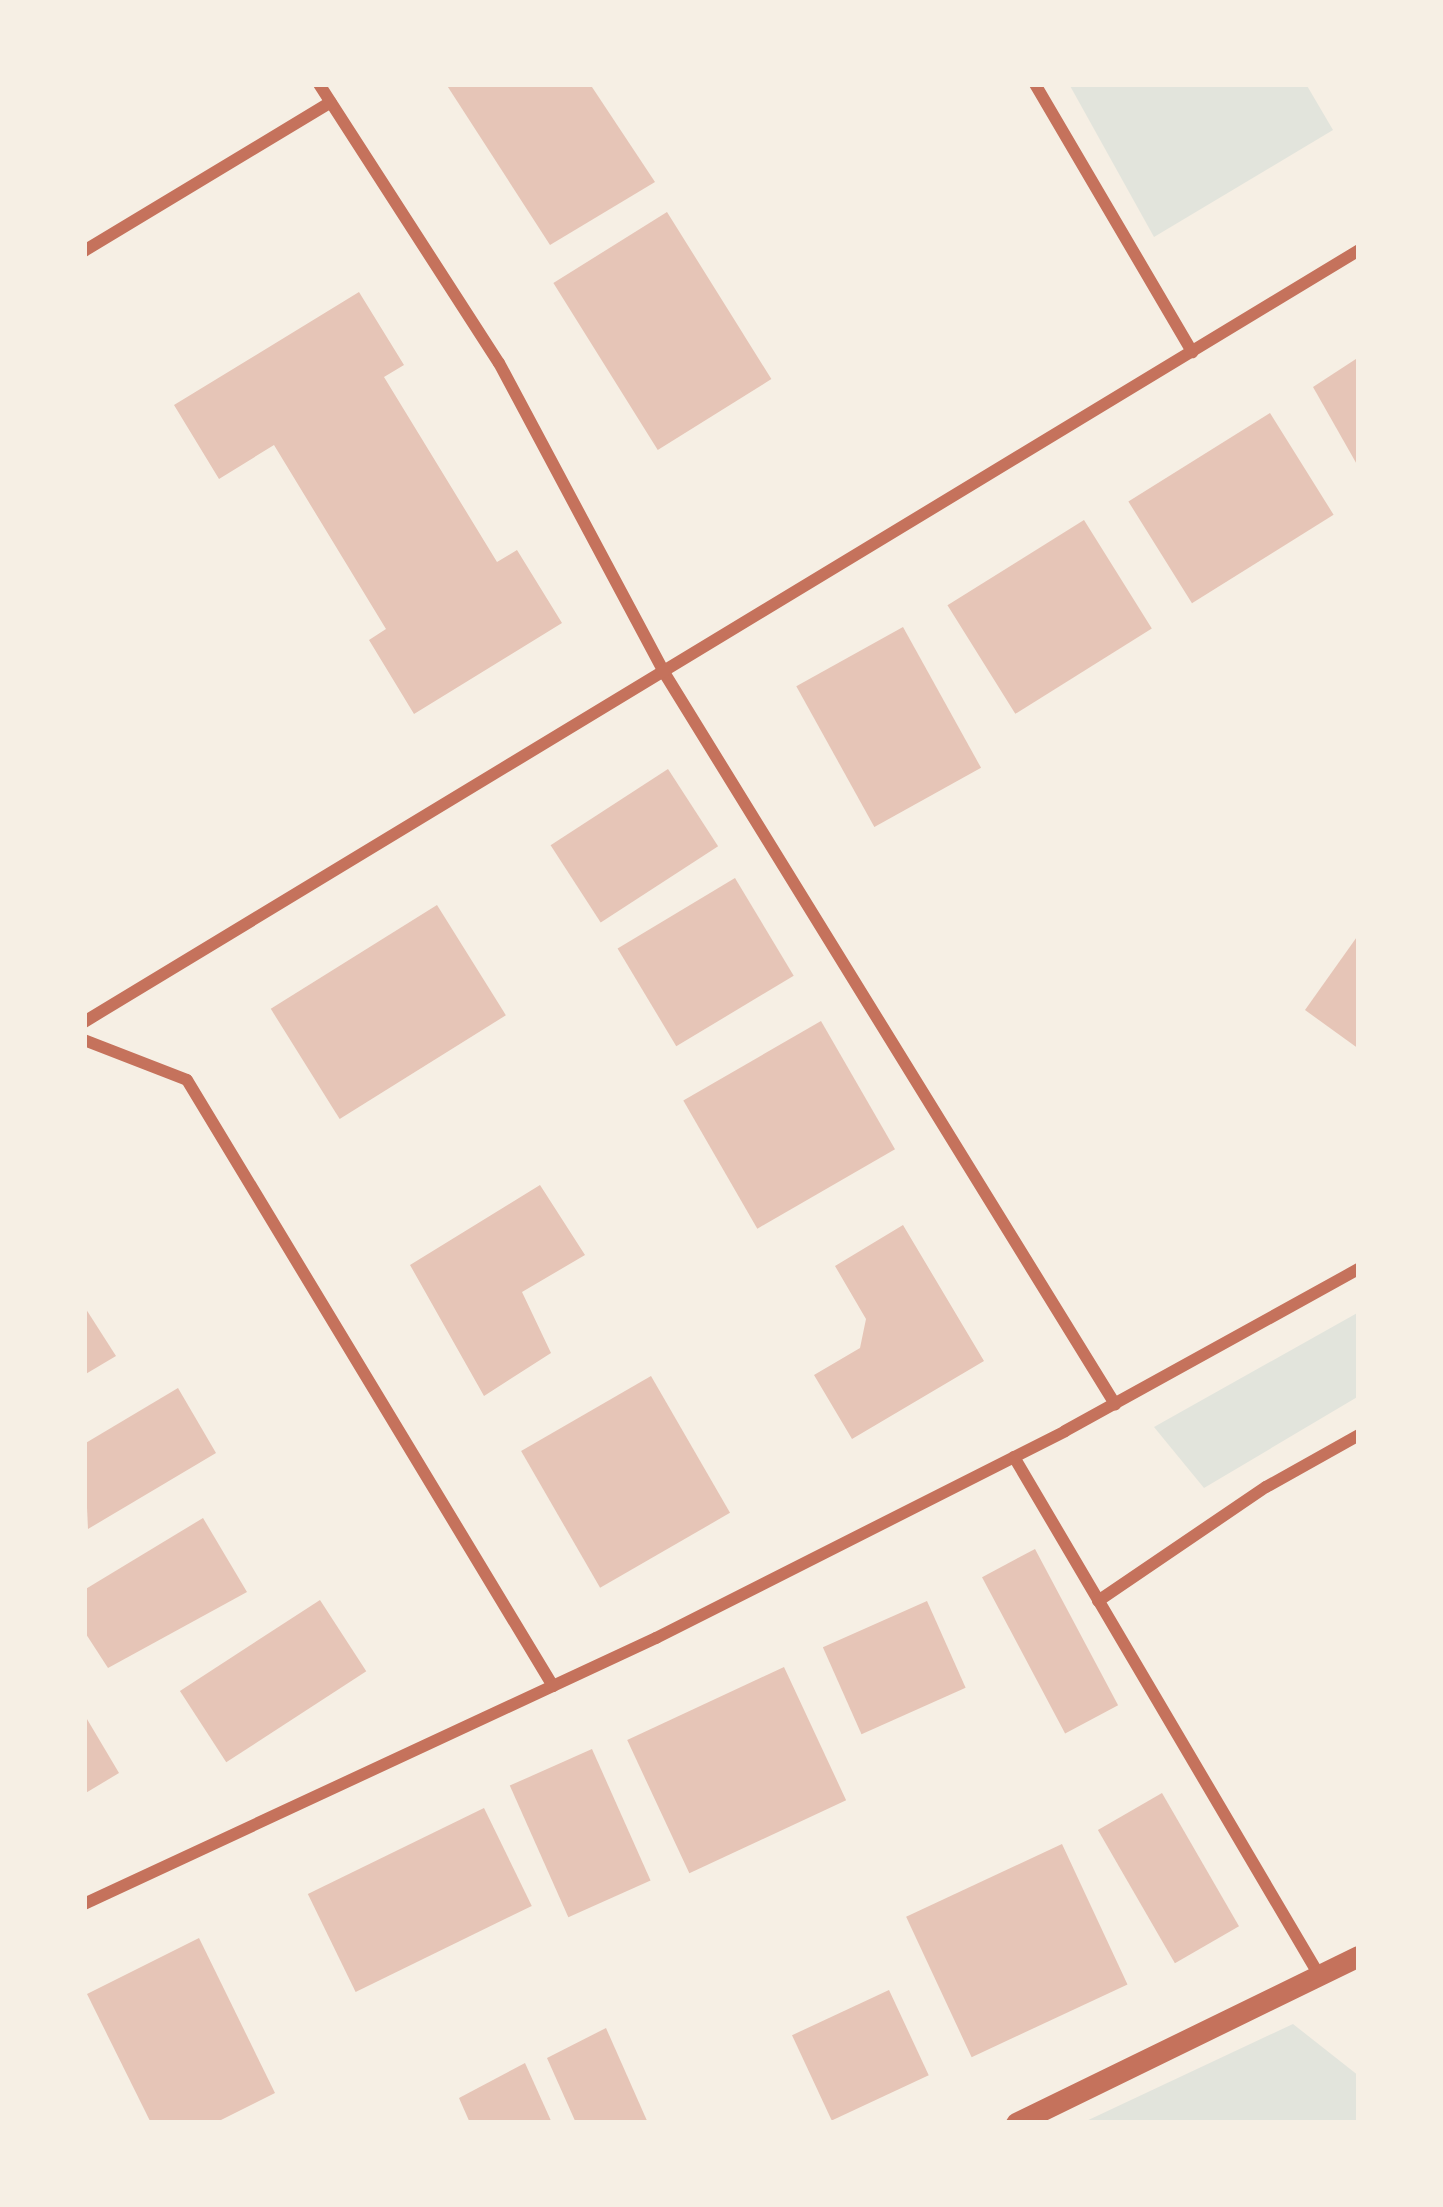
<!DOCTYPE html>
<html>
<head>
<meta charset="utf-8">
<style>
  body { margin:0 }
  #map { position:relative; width:1443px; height:2207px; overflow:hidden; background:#f6efe4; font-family:"Asap Condensed",sans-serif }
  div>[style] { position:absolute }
  .green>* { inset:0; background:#e2e4dc }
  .building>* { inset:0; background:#e6c5b7; transform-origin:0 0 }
  .minor>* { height:12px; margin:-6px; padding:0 6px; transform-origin:6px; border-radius:6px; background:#c5725c }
  .tertiary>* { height:21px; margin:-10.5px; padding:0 10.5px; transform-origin:10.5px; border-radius:10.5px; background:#c5725c }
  span { translate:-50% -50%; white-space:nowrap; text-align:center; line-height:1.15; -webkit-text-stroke:9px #f6efe4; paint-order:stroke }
  .frame { position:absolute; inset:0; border:87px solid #f6efe4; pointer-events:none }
</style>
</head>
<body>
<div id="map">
  <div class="green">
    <div style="clip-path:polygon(1069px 84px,1306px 84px,1333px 130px,1154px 237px)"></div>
    <div style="clip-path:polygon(1359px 1312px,1359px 1396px,1204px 1488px,1154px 1427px)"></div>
    <div style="clip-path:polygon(1293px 2024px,1359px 2076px,1359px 2123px,1082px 2123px)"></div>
  </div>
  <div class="building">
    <div style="clip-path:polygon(446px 84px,590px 84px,655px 182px,550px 245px)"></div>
    <div style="left:667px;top:212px;width:197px;height:134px;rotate:58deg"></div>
    <div style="clip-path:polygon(359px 292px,404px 365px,384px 377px,497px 562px,517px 550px,562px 623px,414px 714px,369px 640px,386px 629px,274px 445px,219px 479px,174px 405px)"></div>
    <div style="clip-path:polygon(1359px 357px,1359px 468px,1313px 387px)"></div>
    <div style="left:1270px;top:413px;width:120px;height:167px;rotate:58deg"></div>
    <div style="left:1084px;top:520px;width:128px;height:161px;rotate:58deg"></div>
    <div style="left:903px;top:627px;width:161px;height:122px;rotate:61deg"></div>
    <div style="left:668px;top:769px;width:92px;height:140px;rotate:57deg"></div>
    <div style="left:735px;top:878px;width:114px;height:137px;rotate:59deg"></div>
    <div style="left:437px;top:905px;width:130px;height:196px;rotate:58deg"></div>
    <div style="clip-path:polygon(1359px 934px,1359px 1049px,1305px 1010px)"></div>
    <div style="left:821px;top:1021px;width:148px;height:159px;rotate:60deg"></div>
    <div style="clip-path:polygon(540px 1185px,585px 1255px,522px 1292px,551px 1353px,484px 1396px,410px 1265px)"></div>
    <div style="clip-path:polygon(903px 1225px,984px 1361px,852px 1439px,814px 1375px,860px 1348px,866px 1319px,835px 1266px)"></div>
    <div style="clip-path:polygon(84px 1306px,116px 1356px,84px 1375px)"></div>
    <div style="left:651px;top:1376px;width:158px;height:150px;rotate:60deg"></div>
    <div style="clip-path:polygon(178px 1388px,216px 1453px,88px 1529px,84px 1444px)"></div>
    <div style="clip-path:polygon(203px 1518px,247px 1592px,108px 1668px,84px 1631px,84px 1590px)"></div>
    <div style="left:1035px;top:1549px;width:177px;height:60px;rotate:62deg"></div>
    <div style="left:320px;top:1600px;width:85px;height:167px;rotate:57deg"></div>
    <div style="left:927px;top:1601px;width:95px;height:114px;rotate:66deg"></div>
    <div style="left:784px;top:1667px;width:147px;height:173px;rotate:65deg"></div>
    <div style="clip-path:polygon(84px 1714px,119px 1773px,84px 1794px)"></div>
    <div style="left:592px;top:1749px;width:144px;height:90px;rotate:66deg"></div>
    <div style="left:1162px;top:1793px;width:154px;height:74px;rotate:60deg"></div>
    <div style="left:484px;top:1808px;width:109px;height:196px;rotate:64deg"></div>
    <div style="left:1062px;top:1844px;width:155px;height:172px;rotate:65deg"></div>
    <div style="clip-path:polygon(199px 1938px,275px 2093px,215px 2123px,151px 2123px,87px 1994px)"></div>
    <div style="left:889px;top:1990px;width:94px;height:107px;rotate:65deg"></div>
    <div style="clip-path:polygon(606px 2028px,648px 2123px,576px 2123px,547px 2058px)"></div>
    <div style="clip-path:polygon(525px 2063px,552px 2123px,470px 2123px,459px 2098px)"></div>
  </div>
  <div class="minor">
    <div style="left:319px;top:84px;width:332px;rotate:57.2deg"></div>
    <div style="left:499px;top:363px;width:353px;rotate:61.9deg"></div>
    <div style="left:665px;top:674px;width:858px;rotate:58.35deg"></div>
    <div style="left:1035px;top:84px;width:311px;rotate:59.6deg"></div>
    <div style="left:84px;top:251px;width:288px;rotate:-31.1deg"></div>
    <div style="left:84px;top:1022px;width:1491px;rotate:-31.19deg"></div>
    <div style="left:84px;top:1040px;width:110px;rotate:21.2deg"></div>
    <div style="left:187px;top:1080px;width:708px;rotate:58.87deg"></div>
    <div style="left:1014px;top:1457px;width:601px;rotate:59.51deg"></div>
    <div style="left:1098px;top:1601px;width:203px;rotate:-34.2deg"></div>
    <div style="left:1266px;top:1487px;width:107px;rotate:-29.2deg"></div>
    <div style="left:84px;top:1904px;width:631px;rotate:-24.94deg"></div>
    <div style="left:656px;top:1638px;width:458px;rotate:-26.8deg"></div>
    <div style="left:1065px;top:1431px;width:336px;rotate:-28.9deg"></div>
  </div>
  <div class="tertiary">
    <div style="left:1016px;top:2123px;width:381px;rotate:-26deg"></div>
  </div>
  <div class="frame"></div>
</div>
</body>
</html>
